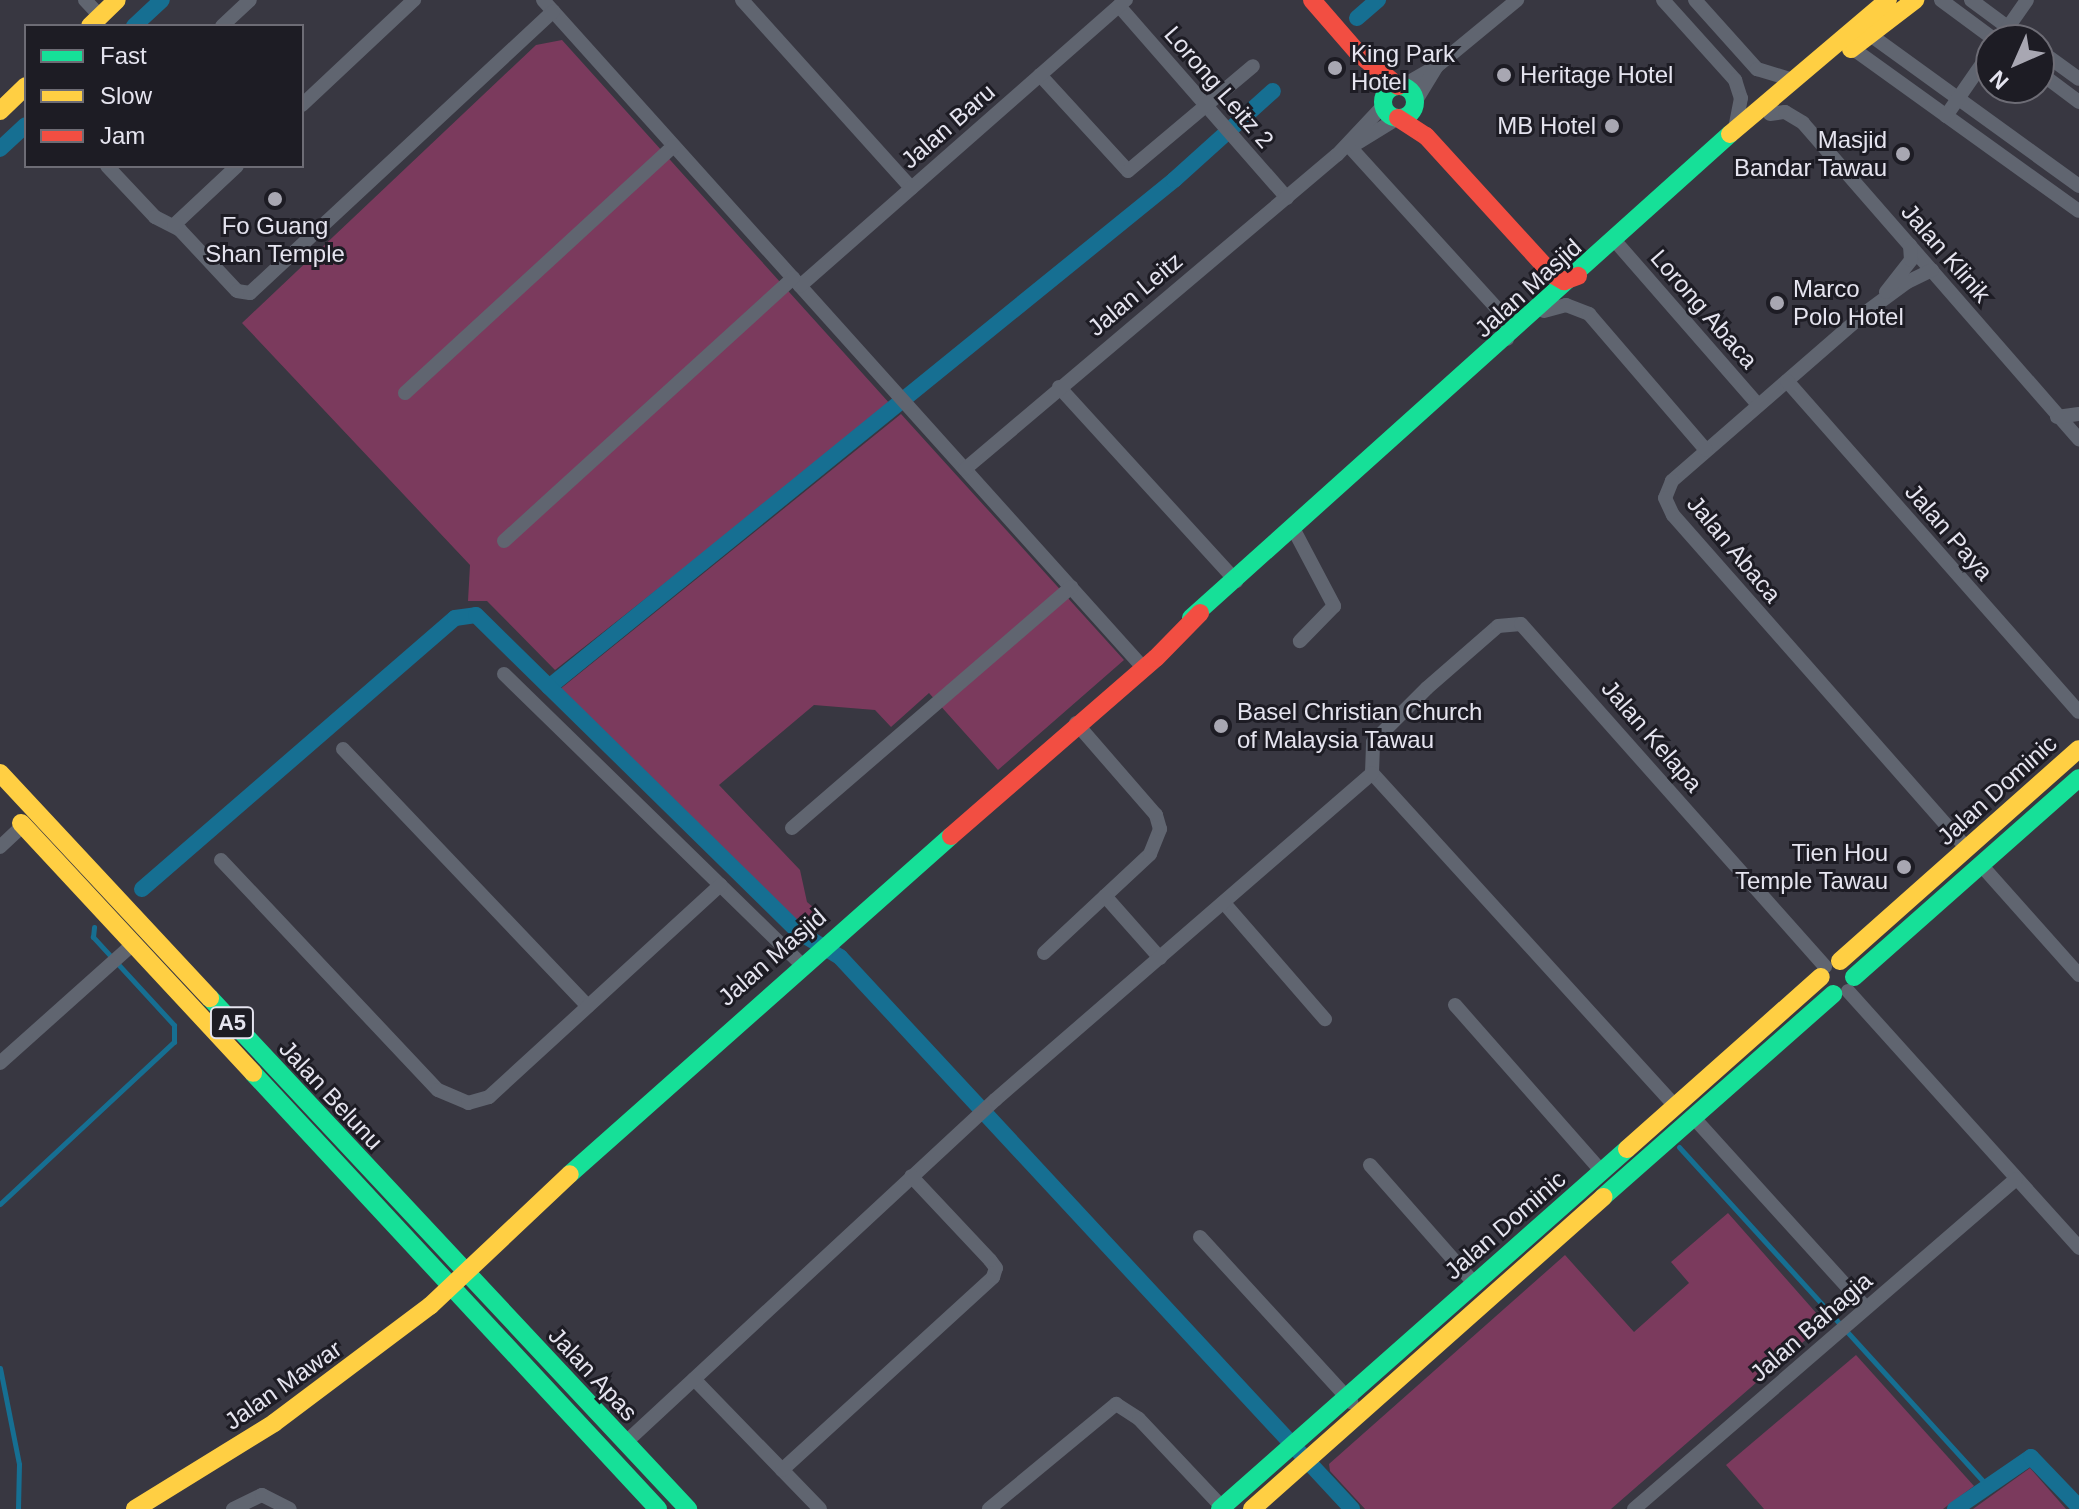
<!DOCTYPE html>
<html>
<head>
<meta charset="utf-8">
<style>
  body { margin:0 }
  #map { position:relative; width:2079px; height:1509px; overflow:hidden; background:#383741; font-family:Helvetica,sans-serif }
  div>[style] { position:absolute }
  .green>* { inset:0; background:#7b3a5d }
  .stream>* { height:5px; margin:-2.5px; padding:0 2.5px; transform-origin:2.5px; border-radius:2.5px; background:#166f92 }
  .canal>* { height:16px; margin:-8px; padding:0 8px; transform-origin:8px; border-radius:8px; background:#166f92 }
  .street>* { height:14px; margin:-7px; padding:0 7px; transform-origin:7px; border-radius:7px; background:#606570 }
  .fast>* { height:18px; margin:-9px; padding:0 9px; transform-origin:9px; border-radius:9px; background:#16e098 }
  .fast>.ring { margin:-9px; padding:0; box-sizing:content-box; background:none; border:18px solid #16e098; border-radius:50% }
  .slow>* { height:18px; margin:-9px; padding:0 9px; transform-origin:9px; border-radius:9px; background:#ffcf43 }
  .jam>* { height:18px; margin:-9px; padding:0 9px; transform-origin:9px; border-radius:9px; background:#f24e42 }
  .dots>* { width:22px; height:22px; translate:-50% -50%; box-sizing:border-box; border:4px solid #1d1c24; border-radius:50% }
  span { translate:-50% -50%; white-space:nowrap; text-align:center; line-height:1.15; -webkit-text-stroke:6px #1d1c24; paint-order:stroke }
  .shield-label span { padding:2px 6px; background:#1d1c24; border:2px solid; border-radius:6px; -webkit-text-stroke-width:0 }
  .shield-label { font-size:22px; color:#e5e4ef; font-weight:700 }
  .poi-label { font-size:24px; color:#e5e4ef }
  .left { translate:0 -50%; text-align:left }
  .right { translate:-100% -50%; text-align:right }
  .street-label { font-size:24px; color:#e5e4ef }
  .legend { position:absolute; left:24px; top:24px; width:280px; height:144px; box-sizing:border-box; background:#1d1c24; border:2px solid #6d6c75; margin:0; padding:10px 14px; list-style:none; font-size:24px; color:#e5e4ef }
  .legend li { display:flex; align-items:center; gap:16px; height:40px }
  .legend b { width:40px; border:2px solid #6d6c75 }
  .north { position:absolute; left:1975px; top:24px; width:80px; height:80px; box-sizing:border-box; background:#1d1c24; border:2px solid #6d6c75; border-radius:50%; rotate:225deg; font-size:22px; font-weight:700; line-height:32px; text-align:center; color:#e5e4ef }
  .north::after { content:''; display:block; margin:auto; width:28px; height:36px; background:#a8a7b2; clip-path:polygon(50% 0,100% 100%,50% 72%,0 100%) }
</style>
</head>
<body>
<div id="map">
  <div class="green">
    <div style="clip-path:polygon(562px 40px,891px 405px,555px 670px,487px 601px,468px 601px,470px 565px,242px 323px,536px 45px)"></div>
    <div style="clip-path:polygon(901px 414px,1124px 660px,998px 770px,929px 693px,891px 727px,875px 710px,814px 705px,719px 785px,800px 870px,807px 902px,826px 918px,816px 926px,802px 926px,559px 690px)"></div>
    <div style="clip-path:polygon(1728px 1213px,1825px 1323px,1611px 1509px,1365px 1509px,1330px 1471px,1329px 1464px,1565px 1255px,1634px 1332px,1689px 1283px,1671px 1262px)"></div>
    <div style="clip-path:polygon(1856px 1355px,1974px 1486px,1943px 1509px,1764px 1509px,1726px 1465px)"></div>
    <div style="clip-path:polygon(2030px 1468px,2066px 1509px,1973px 1509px)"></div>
  </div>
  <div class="stream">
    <div style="left:1679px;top:1147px;width:458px;rotate:47.7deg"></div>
    <div style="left:0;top:1204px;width:238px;rotate:-43deg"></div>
    <div style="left:174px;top:1042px;width:17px;rotate:-90deg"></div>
    <div style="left:174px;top:1025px;width:120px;rotate:-132.6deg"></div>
    <div style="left:93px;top:937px;width:10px;rotate:-84deg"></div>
    <div style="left:0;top:1368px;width:98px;rotate:78.8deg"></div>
    <div style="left:19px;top:1464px;width:45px;rotate:91.3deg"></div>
  </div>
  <div class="canal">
    <div style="left:1357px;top:18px;width:28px;rotate:-41deg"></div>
    <div style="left:134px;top:26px;width:38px;rotate:-43deg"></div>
    <div style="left:0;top:149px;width:35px;rotate:-43deg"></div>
    <div style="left:549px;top:687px;width:805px;rotate:-39.05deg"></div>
    <div style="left:1174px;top:180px;width:133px;rotate:-42deg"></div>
    <div style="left:142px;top:889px;width:414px;rotate:-40.9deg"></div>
    <div style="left:455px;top:618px;width:21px;rotate:-8deg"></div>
    <div style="left:476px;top:615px;width:454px;rotate:44.5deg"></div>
    <div style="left:800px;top:933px;width:47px;rotate:31deg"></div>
    <div style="left:840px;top:957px;width:753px;rotate:47.15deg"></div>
    <div style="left:1955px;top:1509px;width:92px;rotate:-34.4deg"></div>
    <div style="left:2031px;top:1457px;width:69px;rotate:46.2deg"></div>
  </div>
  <div class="street">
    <div style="left:85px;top:0;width:22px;rotate:47deg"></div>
    <div style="left:543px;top:0;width:890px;rotate:48.05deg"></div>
    <div style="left:742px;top:0;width:253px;rotate:48deg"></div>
    <div style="left:1663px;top:0;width:108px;rotate:48deg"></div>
    <div style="left:1735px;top:80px;width:19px;rotate:72deg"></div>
    <div style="left:1741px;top:98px;width:33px;rotate:101deg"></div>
    <div style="left:1695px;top:0;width:93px;rotate:48.1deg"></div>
    <div style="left:1757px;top:69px;width:39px;rotate:17deg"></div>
    <div style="left:1941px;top:0;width:67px;rotate:36.5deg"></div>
    <div style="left:1971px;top:0;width:67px;rotate:36.5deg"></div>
    <div style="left:1119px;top:6px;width:255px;rotate:48.8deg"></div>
    <div style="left:222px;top:26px;width:38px;rotate:-43deg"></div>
    <div style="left:2004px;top:33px;width:40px;rotate:-55.1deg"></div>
    <div style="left:1869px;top:34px;width:259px;rotate:35.9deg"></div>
    <div style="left:1852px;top:48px;width:279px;rotate:35.7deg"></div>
    <div style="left:2039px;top:50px;width:49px;rotate:35.9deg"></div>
    <div style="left:2039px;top:72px;width:50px;rotate:36.9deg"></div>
    <div style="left:1040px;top:75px;width:130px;rotate:47.5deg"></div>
    <div style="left:1128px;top:171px;width:163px;rotate:-40deg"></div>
    <div style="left:1402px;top:86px;width:40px;rotate:-29.7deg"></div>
    <div style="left:1437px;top:66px;width:104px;rotate:-39.5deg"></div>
    <div style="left:1415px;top:102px;width:42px;rotate:-58.6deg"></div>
    <div style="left:302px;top:105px;width:154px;rotate:-43.2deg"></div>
    <div style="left:1770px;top:114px;width:15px;rotate:-8deg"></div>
    <div style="left:1785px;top:112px;width:21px;rotate:31deg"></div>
    <div style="left:1803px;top:123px;width:420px;rotate:48.9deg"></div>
    <div style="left:1946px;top:116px;width:79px;rotate:-55.3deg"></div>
    <div style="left:1354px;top:145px;width:52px;rotate:-31.5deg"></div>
    <div style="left:1350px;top:147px;width:226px;rotate:47.7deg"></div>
    <div style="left:1502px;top:314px;width:15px;rotate:62deg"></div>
    <div style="left:1509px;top:327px;width:12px;rotate:99deg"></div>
    <div style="left:107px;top:166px;width:70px;rotate:46.7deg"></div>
    <div style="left:155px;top:217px;width:28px;rotate:27deg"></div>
    <div style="left:180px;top:230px;width:83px;rotate:46.9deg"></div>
    <div style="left:237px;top:291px;width:13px;rotate:9deg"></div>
    <div style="left:250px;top:293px;width:414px;rotate:-42.9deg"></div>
    <div style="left:174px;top:225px;width:86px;rotate:-43.1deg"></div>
    <div style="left:1616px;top:242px;width:216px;rotate:48.9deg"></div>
    <div style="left:1932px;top:270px;width:28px;rotate:154deg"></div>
    <div style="left:1907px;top:282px;width:52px;rotate:143.6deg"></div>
    <div style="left:1865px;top:313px;width:256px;rotate:139deg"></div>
    <div style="left:1672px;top:481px;width:18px;rotate:112deg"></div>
    <div style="left:1665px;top:498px;width:19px;rotate:65deg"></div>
    <div style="left:1673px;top:515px;width:445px;rotate:48.6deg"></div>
    <div style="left:800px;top:286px;width:434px;rotate:-41.3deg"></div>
    <div style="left:1886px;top:292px;width:41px;rotate:-52deg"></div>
    <div style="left:1911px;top:260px;width:15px;rotate:-94deg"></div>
    <div style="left:1544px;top:311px;width:23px;rotate:-15deg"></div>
    <div style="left:1566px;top:305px;width:25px;rotate:21deg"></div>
    <div style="left:1589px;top:314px;width:179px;rotate:49.3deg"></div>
    <div style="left:1787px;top:381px;width:441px;rotate:48.6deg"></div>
    <div style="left:1059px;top:387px;width:263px;rotate:47.6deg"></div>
    <div style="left:405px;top:393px;width:365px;rotate:-42.6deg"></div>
    <div style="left:2057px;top:417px;width:22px;rotate:-8deg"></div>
    <div style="left:965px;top:469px;width:487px;rotate:-40.2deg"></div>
    <div style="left:1337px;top:155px;width:69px;rotate:-46.8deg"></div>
    <div style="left:1294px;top:530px;width:86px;rotate:62.2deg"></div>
    <div style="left:1334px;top:606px;width:49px;rotate:134.2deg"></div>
    <div style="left:504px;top:541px;width:391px;rotate:-42.3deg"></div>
    <div style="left:504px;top:674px;width:414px;rotate:44.3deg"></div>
    <div style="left:343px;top:749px;width:355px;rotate:46.4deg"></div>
    <div style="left:792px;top:828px;width:369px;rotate:-40.8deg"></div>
    <div style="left:0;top:847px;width:33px;rotate:-43deg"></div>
    <div style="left:221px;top:860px;width:316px;rotate:46.7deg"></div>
    <div style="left:438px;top:1090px;width:33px;rotate:23deg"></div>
    <div style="left:468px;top:1103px;width:22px;rotate:-16deg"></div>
    <div style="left:489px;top:1097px;width:314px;rotate:-42.5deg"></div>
    <div style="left:1982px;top:866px;width:146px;rotate:48.3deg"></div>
    <div style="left:1105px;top:896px;width:83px;rotate:48.4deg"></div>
    <div style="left:1224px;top:903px;width:154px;rotate:49deg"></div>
    <div style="left:1044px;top:953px;width:145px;rotate:-43deg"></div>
    <div style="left:1150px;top:854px;width:27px;rotate:-68deg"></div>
    <div style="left:1160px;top:829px;width:15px;rotate:-106deg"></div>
    <div style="left:1156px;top:815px;width:122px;rotate:-131deg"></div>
    <div style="left:1848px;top:991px;width:346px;rotate:48deg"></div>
    <div style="left:1455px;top:1005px;width:222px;rotate:48.6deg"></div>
    <div style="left:0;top:1063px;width:178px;rotate:-41.8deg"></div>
    <div style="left:1676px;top:1107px;width:452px;rotate:-132.3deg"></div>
    <div style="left:1372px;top:773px;width:31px;rotate:-88deg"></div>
    <div style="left:1373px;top:742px;width:76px;rotate:-45deg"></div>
    <div style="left:1427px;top:688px;width:94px;rotate:-41.1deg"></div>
    <div style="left:1498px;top:626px;width:23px;rotate:-5deg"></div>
    <div style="left:1521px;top:624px;width:458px;rotate:48.4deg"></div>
    <div style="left:1694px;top:1118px;width:256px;rotate:47.8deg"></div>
    <div style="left:1370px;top:1165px;width:159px;rotate:48.6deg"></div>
    <div style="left:1200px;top:1237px;width:224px;rotate:47.5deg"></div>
    <div style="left:694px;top:1379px;width:181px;rotate:45.9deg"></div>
    <div style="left:625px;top:1443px;width:505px;rotate:-42.83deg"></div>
    <div style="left:995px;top:1100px;width:499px;rotate:-40.9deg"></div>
    <div style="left:782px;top:1470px;width:286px;rotate:-42.4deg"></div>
    <div style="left:993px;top:1277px;width:9px;rotate:-72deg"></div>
    <div style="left:996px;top:1268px;width:10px;rotate:-127deg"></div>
    <div style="left:990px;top:1260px;width:115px;rotate:-133.2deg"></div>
    <div style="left:233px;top:1509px;width:32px;rotate:-26deg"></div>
    <div style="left:262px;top:1495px;width:31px;rotate:27deg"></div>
    <div style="left:989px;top:1509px;width:165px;rotate:-39.6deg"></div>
    <div style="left:1116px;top:1404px;width:27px;rotate:33deg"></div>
    <div style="left:1139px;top:1419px;width:121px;rotate:46.7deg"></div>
    <div style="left:1634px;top:1509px;width:505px;rotate:-40.82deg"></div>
  </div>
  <div class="fast">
    <div class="ring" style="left:1383px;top:86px;width:14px;height:14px"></div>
    <div style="left:1191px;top:618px;width:724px;rotate:-41.92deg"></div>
    <div style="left:1854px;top:977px;width:300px;rotate:-41.5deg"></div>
    <div style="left:210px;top:998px;width:700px;rotate:46.91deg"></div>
    <div style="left:253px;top:1073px;width:595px;rotate:47.11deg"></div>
    <div style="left:570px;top:1174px;width:509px;rotate:-41.58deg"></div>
    <div style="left:1603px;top:1197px;width:307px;rotate:-41.4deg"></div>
    <div style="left:1220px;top:1509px;width:543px;rotate:-41.49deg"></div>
  </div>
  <div class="slow">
    <div style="left:90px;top:26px;width:37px;rotate:-44deg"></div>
    <div style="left:1851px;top:49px;width:81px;rotate:-37.4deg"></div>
    <div style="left:0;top:111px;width:36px;rotate:-44deg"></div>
    <div style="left:1730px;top:134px;width:207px;rotate:-40.3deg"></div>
    <div style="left:0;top:773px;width:308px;rotate:47deg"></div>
    <div style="left:21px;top:823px;width:341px;rotate:47.1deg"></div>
    <div style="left:1840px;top:961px;width:319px;rotate:-41.6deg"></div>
    <div style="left:1627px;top:1149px;width:259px;rotate:-41.6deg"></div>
    <div style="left:135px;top:1509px;width:163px;rotate:-31.7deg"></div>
    <div style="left:274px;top:1423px;width:195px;rotate:-36.9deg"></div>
    <div style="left:430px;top:1306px;width:192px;rotate:-43.3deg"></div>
    <div style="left:1252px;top:1509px;width:470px;rotate:-41.6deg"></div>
  </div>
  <div class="jam">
    <div style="left:1312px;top:0;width:70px;rotate:49deg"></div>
    <div style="left:1358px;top:53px;width:52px;rotate:39.5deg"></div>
    <div style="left:1398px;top:118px;width:33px;rotate:33deg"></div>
    <div style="left:1426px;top:136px;width:188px;rotate:47.6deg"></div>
    <div style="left:1553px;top:275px;width:13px;rotate:29deg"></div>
    <div style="left:1564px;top:281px;width:15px;rotate:-20deg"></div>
    <div style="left:951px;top:836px;width:271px;rotate:-41deg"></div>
    <div style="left:1156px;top:658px;width:63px;rotate:-45.6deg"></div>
  </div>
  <div class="dots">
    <div style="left:1335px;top:68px;background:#a8a7b2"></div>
    <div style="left:1504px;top:75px;background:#a8a7b2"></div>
    <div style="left:1612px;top:126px;background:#a8a7b2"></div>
    <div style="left:1903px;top:154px;background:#a8a7b2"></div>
    <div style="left:275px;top:199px;background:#a8a7b2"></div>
    <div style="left:1777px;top:303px;background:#a8a7b2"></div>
    <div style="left:1221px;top:726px;background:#a8a7b2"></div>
    <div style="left:1904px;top:867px;background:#a8a7b2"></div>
  </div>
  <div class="shield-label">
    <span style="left:232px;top:1023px">A5</span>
  </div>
  <div class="poi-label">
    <span class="left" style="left:1351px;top:68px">King Park<br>Hotel</span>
    <span class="left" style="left:1520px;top:75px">Heritage Hotel</span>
    <span class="right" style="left:1596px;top:126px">MB Hotel</span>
    <span class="right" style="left:1887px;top:154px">Masjid<br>Bandar Tawau</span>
    <span style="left:275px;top:240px">Fo Guang<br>Shan Temple</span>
    <span class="left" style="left:1793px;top:303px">Marco<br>Polo Hotel</span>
    <span class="left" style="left:1237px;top:726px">Basel Christian Church<br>of Malaysia Tawau</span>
    <span class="right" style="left:1888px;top:867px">Tien Hou<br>Temple Tawau</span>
  </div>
  <div class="street-label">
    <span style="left:1219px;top:87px;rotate:49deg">Lorong Leitz 2</span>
    <span style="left:948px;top:126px;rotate:-41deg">Jalan Baru</span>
    <span style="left:1946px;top:253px;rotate:49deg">Jalan Klinik</span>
    <span style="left:1528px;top:288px;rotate:-42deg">Jalan Masjid</span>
    <span style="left:1135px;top:294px;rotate:-40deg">Jalan Leitz</span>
    <span style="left:1704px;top:309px;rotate:49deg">Lorong Abaca</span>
    <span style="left:1949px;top:532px;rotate:49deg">Jalan Paya</span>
    <span style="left:1734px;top:549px;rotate:50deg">Jalan Abaca</span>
    <span style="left:1652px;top:736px;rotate:49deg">Jalan Kelapa</span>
    <span style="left:1997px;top:790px;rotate:-42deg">Jalan Dominic</span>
    <span style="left:772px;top:957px;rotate:-41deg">Jalan Masjid</span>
    <span style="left:331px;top:1095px;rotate:47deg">Jalan Belunu</span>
    <span style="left:1505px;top:1225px;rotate:-41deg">Jalan Dominic</span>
    <span style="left:1811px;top:1327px;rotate:-41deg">Jalan Bahagia</span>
    <span style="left:593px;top:1374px;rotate:47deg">Jalan Apas</span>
    <span style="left:283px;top:1385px;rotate:-35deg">Jalan Mawar</span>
  </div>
  <ul class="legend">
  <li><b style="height:10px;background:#16e098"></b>Fast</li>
  <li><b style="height:10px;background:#ffcf43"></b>Slow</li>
  <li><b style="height:10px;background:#f24e42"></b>Jam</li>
  </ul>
  <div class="north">N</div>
</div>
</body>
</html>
